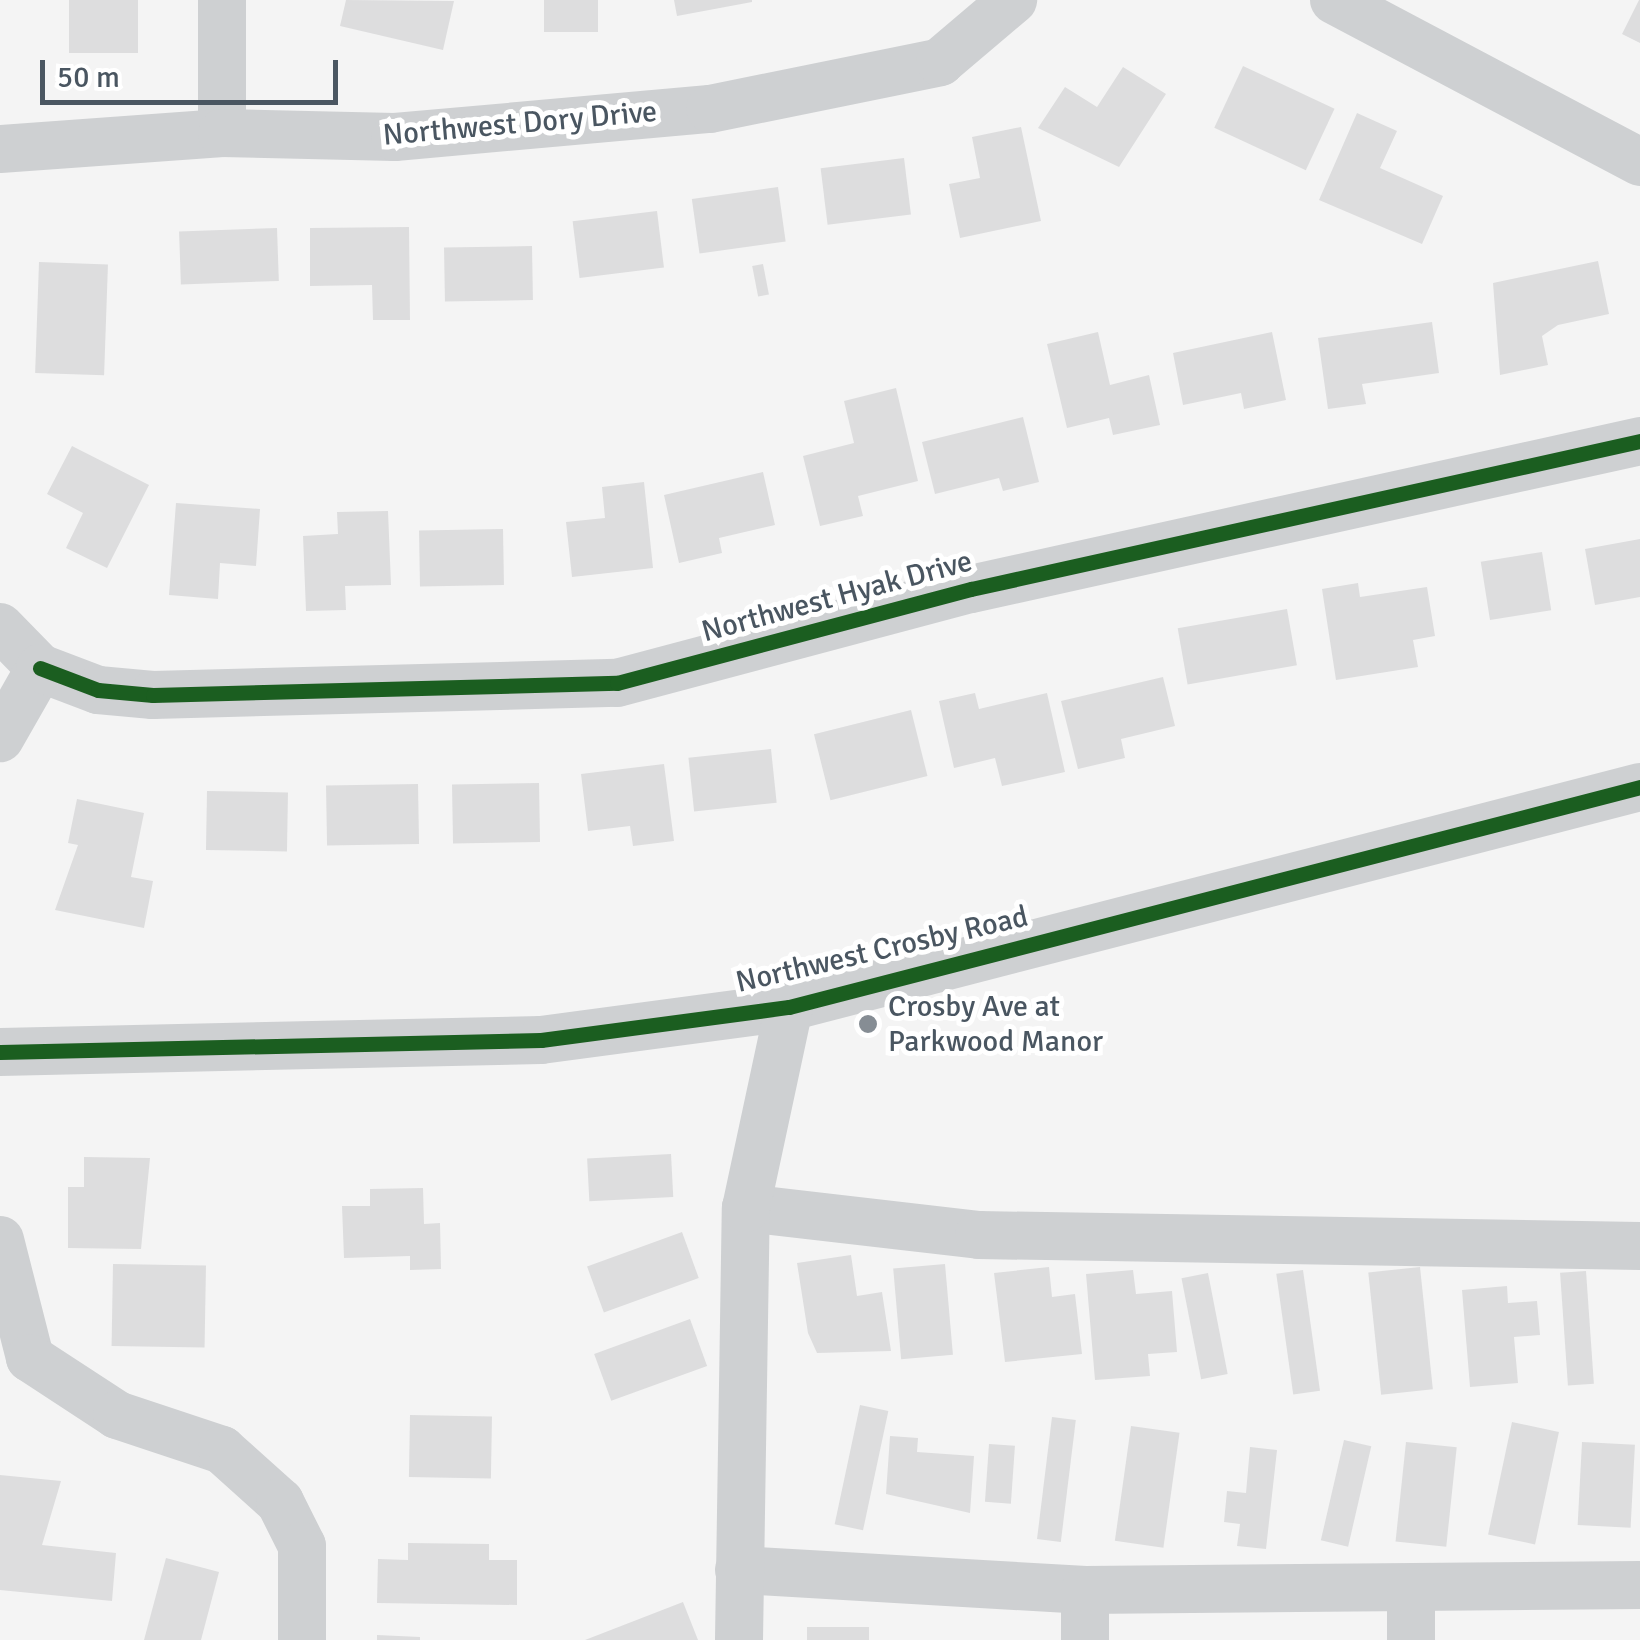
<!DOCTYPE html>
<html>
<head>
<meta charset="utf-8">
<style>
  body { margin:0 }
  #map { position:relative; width:1640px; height:1640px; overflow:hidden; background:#f4f4f4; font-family:Signika,sans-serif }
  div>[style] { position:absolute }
  .building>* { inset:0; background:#ddddde; transform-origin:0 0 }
  .minor>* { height:48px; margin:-24px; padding:0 24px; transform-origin:24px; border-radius:24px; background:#ced0d2 }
  .cycleway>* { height:15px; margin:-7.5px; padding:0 7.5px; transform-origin:7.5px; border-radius:7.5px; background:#1b5e20 }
  .dots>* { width:28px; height:28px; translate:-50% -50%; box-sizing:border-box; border:5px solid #fff; border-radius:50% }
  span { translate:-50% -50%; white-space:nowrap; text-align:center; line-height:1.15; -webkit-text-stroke:10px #fff; paint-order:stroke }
  .street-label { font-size:30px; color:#4a5661 }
  .poi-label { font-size:30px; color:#4a5661 }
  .left { translate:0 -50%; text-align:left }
  .scale { position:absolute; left:40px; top:60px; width:298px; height:45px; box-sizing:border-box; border:5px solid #4a5661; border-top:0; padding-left:12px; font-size:30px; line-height:35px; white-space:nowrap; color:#4a5661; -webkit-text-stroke:8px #fff; paint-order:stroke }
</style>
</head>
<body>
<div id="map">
  <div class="building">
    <div style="left:69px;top:0;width:69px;height:53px"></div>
    <div style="clip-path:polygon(346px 0,454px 1px,443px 50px,340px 26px)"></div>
    <div style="left:544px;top:0;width:54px;height:32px"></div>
    <div style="clip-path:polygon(674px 0,752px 0,752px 2px,677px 16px)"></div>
    <div style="clip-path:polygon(1639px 0,1640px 0,1640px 43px,1622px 34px)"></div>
    <div style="left:1243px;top:66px;width:101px;height:68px;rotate:25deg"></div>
    <div style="clip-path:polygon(1123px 67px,1166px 94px,1119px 167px,1038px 128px,1065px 87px,1097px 107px)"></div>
    <div style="clip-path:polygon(1357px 113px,1397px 131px,1380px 168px,1443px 196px,1422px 244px,1319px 200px)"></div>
    <div style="clip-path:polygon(1021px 127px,1041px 221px,960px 238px,949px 184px,980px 178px,972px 137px)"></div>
    <div style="left:904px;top:158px;width:57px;height:84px;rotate:83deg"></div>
    <div style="left:778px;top:187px;width:55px;height:87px;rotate:82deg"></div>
    <div style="left:657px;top:211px;width:57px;height:85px;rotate:83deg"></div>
    <div style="clip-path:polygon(409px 227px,410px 320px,373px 320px,372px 285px,310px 286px,310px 228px)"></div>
    <div style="left:277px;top:228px;width:53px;height:98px;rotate:88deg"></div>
    <div style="left:532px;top:246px;width:54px;height:88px;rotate:89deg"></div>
    <div style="clip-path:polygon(1598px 261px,1609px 314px,1558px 325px,1542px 336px,1548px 365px,1500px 375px,1493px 283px)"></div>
    <div style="left:39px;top:262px;width:69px;height:111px;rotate:2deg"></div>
    <div style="left:763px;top:264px;width:31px;height:11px;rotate:79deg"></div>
    <div style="clip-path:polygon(1432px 322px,1439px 373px,1362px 384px,1366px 404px,1328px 409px,1318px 338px)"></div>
    <div style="clip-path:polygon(1098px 332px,1110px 385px,1149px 375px,1160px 425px,1113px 435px,1109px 418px,1067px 428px,1047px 344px)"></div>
    <div style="clip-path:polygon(1272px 332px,1286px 400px,1244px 409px,1241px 393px,1183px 405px,1173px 353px)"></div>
    <div style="clip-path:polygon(896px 388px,918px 481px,858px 496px,863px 516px,820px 526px,803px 456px,854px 443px,844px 401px)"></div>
    <div style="clip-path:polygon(1023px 417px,1039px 482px,1003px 491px,999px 478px,935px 494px,922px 442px)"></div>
    <div style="clip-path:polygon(72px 446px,149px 485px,107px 568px,66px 548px,83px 513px,47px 494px)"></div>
    <div style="clip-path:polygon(763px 472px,775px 525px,719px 538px,722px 553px,679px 563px,664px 495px)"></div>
    <div style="clip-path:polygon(644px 482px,653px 568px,572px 577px,566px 522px,605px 518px,602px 487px)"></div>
    <div style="clip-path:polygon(176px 503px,260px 509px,256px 566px,220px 563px,218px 599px,169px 595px)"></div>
    <div style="clip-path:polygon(388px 511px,391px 585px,345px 586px,346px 610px,306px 611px,303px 536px,338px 534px,337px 512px)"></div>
    <div style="left:503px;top:529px;width:56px;height:84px;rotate:89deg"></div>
    <div style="clip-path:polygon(1640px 539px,1640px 597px,1595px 605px,1585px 549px)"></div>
    <div style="left:1542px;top:552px;width:59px;height:62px;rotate:81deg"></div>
    <div style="clip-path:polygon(1358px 583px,1360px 597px,1427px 587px,1435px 636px,1413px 640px,1418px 667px,1336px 680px,1322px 589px)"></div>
    <div style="left:1287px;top:609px;width:57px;height:111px;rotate:80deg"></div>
    <div style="clip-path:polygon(1163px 677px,1175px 726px,1121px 739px,1125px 758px,1078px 769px,1061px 701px)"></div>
    <div style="clip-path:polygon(975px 693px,979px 709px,1047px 693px,1065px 772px,1002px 786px,995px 758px,954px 768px,939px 701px)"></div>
    <div style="left:911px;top:710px;width:68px;height:100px;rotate:76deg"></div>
    <div style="left:771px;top:749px;width:54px;height:83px;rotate:84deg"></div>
    <div style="clip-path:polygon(664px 764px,674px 841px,633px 846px,630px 826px,588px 831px,581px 774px)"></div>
    <div style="left:539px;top:783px;width:59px;height:87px;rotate:89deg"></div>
    <div style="left:418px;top:784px;width:60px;height:92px;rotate:89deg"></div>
    <div style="left:207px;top:791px;width:81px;height:59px;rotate:1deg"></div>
    <div style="clip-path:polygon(77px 799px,144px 813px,131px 877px,153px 881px,144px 928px,55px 910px,78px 845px,68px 843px)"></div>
    <div style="left:671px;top:1154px;width:43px;height:84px;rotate:87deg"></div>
    <div style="clip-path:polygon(84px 1157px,150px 1158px,141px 1249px,68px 1248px,68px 1187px,84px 1187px)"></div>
    <div style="clip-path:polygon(423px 1188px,424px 1224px,440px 1223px,441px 1269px,410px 1270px,410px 1256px,344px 1258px,342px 1206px,370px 1206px,370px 1189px)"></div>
    <div style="left:682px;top:1232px;width:49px;height:101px;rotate:70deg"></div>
    <div style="clip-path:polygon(851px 1255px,857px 1296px,882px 1292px,891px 1351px,817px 1353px,808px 1333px,797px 1263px)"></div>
    <div style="left:113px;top:1264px;width:93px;height:82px;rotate:1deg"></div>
    <div style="left:945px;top:1264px;width:91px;height:52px;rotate:85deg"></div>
    <div style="clip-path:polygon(1049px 1267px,1052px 1297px,1075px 1294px,1082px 1354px,1005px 1362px,994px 1273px)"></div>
    <div style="left:1420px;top:1267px;width:123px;height:52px;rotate:84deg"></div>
    <div style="clip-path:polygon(1133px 1270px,1136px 1294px,1172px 1291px,1177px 1352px,1148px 1354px,1150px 1376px,1095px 1380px,1086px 1274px)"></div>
    <div style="left:1303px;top:1270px;width:122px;height:27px;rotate:82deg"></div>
    <div style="left:1586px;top:1271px;width:113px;height:26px;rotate:86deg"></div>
    <div style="left:1208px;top:1273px;width:103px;height:27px;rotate:79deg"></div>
    <div style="clip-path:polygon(1507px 1286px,1508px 1303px,1537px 1301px,1540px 1335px,1514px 1337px,1518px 1383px,1470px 1387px,1462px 1290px)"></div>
    <div style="left:690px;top:1319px;width:50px;height:102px;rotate:70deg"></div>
    <div style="left:860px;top:1405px;width:29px;height:122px;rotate:12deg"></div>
    <div style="left:410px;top:1415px;width:82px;height:62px;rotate:1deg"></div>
    <div style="left:1052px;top:1417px;width:24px;height:123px;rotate:7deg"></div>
    <div style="left:1512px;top:1422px;width:48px;height:115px;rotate:12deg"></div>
    <div style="left:1131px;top:1426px;width:49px;height:116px;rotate:8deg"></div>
    <div style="clip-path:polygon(890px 1436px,918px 1438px,917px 1452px,974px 1456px,970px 1513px,886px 1494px)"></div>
    <div style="left:1344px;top:1440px;width:28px;height:103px;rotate:13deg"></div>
    <div style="left:1406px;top:1442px;width:51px;height:100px;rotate:6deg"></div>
    <div style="left:1582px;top:1442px;width:53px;height:83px;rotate:3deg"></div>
    <div style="left:989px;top:1444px;width:26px;height:58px;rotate:4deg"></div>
    <div style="clip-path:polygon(1250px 1447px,1277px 1450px,1266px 1549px,1237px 1546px,1240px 1524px,1224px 1522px,1227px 1491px,1246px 1493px)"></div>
    <div style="clip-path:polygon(0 1475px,61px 1481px,42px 1545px,116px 1553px,112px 1601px,0 1590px)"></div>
    <div style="clip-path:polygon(408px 1543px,489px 1544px,489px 1560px,517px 1560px,517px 1605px,377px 1603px,378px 1559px,408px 1560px)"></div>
    <div style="clip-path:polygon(166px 1558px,219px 1572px,201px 1640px,144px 1640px)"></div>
    <div style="clip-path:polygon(683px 1602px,698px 1640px,585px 1640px)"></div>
    <div style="left:807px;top:1627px;width:62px;height:13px"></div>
    <div style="clip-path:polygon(377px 1635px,420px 1637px,420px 1640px,377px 1640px)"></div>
  </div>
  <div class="minor">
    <div style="left:222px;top:0;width:133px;rotate:90deg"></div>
    <div style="left:1334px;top:0;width:346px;rotate:27.9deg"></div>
    <div style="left:0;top:149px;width:223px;rotate:-4.1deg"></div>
    <div style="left:222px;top:133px;width:173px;rotate:1.3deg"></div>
    <div style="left:395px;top:137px;width:316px;rotate:-5.1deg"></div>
    <div style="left:710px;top:109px;width:235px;rotate:-11.5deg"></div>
    <div style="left:940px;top:62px;width:96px;rotate:-40.3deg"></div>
    <div style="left:0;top:627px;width:57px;rotate:45.7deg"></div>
    <div style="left:40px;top:668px;width:81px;rotate:119.7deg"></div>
    <div style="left:40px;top:668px;width:62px;rotate:20.8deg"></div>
    <div style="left:98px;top:690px;width:55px;rotate:5.2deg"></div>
    <div style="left:153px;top:695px;width:464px;rotate:-1.5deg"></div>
    <div style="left:617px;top:683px;width:366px;rotate:-14.9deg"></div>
    <div style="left:971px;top:589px;width:685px;rotate:-12.47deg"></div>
    <div style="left:0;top:1052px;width:541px;rotate:-1.27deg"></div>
    <div style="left:541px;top:1040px;width:250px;rotate:-7.6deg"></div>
    <div style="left:789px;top:1007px;width:879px;rotate:-14.49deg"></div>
    <div style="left:746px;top:1208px;width:235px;rotate:6.6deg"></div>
    <div style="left:979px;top:1235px;width:661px;rotate:0.95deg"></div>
    <div style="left:0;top:1240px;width:122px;rotate:75.7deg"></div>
    <div style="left:30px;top:1358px;width:104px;rotate:33.2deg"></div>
    <div style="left:117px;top:1415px;width:111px;rotate:18.4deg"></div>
    <div style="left:222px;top:1450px;width:78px;rotate:41.9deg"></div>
    <div style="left:280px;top:1502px;width:49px;rotate:63.4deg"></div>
    <div style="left:302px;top:1546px;width:94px;rotate:90deg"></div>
    <div style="left:739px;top:1570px;width:347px;rotate:3.3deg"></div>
    <div style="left:1085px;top:1590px;width:555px;rotate:-0.52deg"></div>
    <div style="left:1411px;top:1592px;width:48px;rotate:90deg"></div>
    <div style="left:739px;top:1640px;width:432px;rotate:-89.1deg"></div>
    <div style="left:746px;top:1208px;width:206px;rotate:-77.9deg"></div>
    <div style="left:1085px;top:1640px;width:50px;rotate:-90deg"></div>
  </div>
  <div class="cycleway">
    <div style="left:40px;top:668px;width:62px;rotate:20.8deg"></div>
    <div style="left:98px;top:690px;width:55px;rotate:5.2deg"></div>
    <div style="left:153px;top:695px;width:464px;rotate:-1.5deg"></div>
    <div style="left:617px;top:683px;width:366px;rotate:-14.9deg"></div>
    <div style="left:971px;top:589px;width:685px;rotate:-12.47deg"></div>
    <div style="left:0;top:1052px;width:541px;rotate:-1.27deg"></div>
    <div style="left:541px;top:1040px;width:250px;rotate:-7.6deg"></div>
    <div style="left:789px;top:1007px;width:879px;rotate:-14.49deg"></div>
  </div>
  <div class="dots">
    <div style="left:868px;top:1024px;background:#868d94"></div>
  </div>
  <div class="street-label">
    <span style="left:520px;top:124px;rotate:-5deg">Northwest Dory Drive</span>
    <span style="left:837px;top:597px;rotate:-15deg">Northwest Hyak Drive</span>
    <span style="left:882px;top:950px;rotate:-13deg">Northwest Crosby Road</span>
  </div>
  <div class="poi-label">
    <span class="left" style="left:888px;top:1024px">Crosby Ave at<br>Parkwood Manor</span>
  </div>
  <div class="scale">50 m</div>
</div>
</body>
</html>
